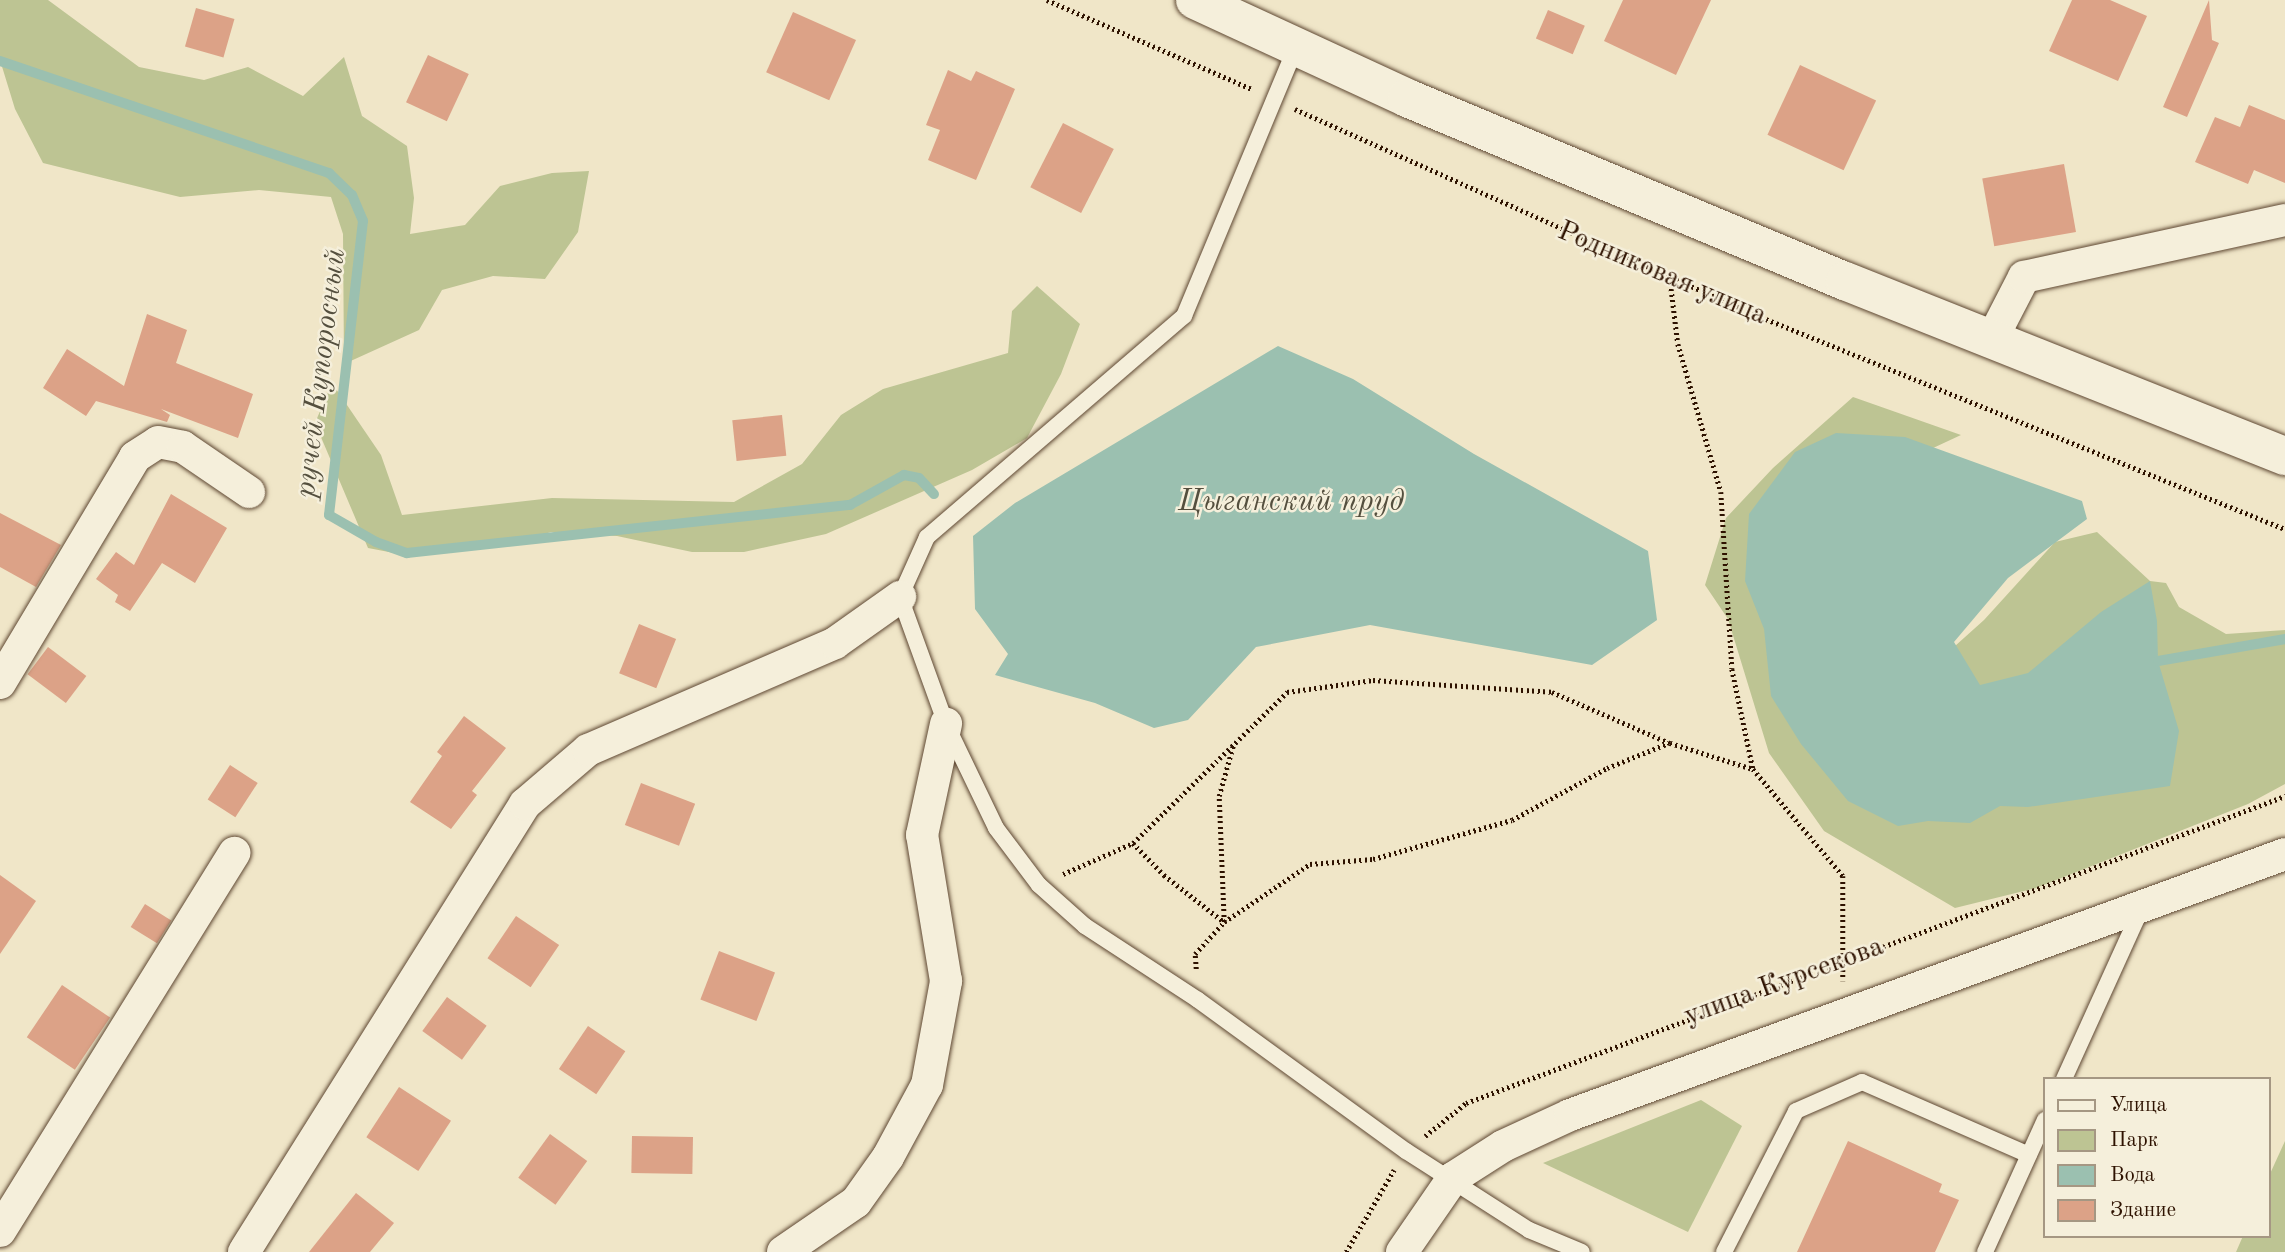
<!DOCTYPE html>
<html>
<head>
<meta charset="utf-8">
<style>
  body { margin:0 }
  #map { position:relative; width:2285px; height:1252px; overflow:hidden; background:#f0e6c8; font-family:"Old Standard TT",serif }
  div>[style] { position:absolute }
  .green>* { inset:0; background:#bdc493 }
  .water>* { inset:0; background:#9bc0b0 }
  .stream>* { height:10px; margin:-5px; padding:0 5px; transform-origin:5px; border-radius:5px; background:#9bc0b0 }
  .building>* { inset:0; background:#dca287; transform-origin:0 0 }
  .path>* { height:4.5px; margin-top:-2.25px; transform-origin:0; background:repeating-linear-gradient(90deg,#2e1200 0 2px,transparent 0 5.5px) }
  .roads { filter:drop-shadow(0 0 2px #5e4732) drop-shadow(0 0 2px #5e4732) }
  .service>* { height:16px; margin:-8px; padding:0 8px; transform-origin:8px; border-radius:8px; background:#f5efdb }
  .minor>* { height:32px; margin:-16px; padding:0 16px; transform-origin:16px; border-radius:16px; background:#f5efdb }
  .secondary>* { height:38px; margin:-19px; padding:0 19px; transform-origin:19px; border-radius:19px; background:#f5efdb }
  span { translate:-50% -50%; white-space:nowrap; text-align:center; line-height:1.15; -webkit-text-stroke:5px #f5efdb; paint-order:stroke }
  .street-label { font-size:28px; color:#2e1200 }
  .water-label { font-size:30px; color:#544f3e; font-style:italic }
  .legend { position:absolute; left:2043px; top:1077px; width:228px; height:161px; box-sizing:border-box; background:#f5efdb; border:2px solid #a59783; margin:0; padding:9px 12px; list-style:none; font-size:21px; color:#2e1200 }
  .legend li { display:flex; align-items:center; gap:14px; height:35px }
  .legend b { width:35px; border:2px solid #a59783 }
</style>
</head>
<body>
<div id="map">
  <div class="green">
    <div style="clip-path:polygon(0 0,48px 0,139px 67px,204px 80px,248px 67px,303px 96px,344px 57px,362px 116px,407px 146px,414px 198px,410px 234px,465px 225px,500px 186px,552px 173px,589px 171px,578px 232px,545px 279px,493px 276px,442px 290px,419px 330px,344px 364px,343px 234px,331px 197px,259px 190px,180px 197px,43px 163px,15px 109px,0 60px)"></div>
    <div style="clip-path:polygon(1037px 286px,1080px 324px,1061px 374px,1027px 438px,972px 470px,826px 534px,744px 552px,692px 552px,617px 536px,551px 532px,508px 546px,455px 543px,415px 557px,368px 548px,315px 423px,332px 383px,381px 455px,402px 515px,552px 498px,734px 502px,802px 464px,841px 415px,883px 389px,1008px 353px,1012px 311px)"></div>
    <div style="clip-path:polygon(1853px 397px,1961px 435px,1873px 476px,1945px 655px,1984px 620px,2055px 542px,2097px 532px,2150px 581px,2166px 583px,2179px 607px,2226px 634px,2285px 630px,2285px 784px,2248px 804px,2036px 888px,1955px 908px,1824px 831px,1769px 753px,1728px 619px,1705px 585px,1726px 518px,1773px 468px)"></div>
    <div style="clip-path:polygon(1701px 1100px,1742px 1126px,1688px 1232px,1543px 1163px)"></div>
    <div style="clip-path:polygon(2285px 1141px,2285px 1252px,2236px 1252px,2243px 1236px,2269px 1236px,2269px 1176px)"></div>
  </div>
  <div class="water">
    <div style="clip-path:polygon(1278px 346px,1353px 379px,1474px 454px,1648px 551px,1657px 620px,1592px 665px,1370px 625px,1256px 647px,1188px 720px,1154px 728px,1095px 703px,995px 675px,1008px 654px,975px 609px,973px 536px,1015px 503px)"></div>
    <div style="clip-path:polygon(1836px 433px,1905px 437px,2082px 501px,2087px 519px,2008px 578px,1954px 642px,1980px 685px,2028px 673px,2101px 612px,2150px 581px,2157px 621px,2158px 661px,2179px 731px,2170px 786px,2028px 807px,2000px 806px,1970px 823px,1928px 821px,1898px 826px,1848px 801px,1801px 744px,1771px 696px,1764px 629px,1745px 581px,1749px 514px,1795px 452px)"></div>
  </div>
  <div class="stream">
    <div style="left:0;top:61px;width:348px;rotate:18.8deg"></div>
    <div style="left:329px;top:173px;width:32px;rotate:44deg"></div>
    <div style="left:352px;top:195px;width:28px;rotate:67deg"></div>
    <div style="left:363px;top:221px;width:296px;rotate:96.6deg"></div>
    <div style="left:329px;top:515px;width:54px;rotate:29.9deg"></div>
    <div style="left:376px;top:542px;width:33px;rotate:20deg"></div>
    <div style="left:407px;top:553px;width:446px;rotate:-6.2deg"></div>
    <div style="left:850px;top:505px;width:62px;rotate:-29.1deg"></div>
    <div style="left:904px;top:475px;width:15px;rotate:11deg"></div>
    <div style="left:919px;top:478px;width:22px;rotate:47deg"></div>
    <div style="left:2158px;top:661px;width:129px;rotate:-9.8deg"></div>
  </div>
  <div class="building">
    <div style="clip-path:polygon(1623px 0,1711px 0,1676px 75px,1604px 41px)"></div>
    <div style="clip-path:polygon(2072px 0,2110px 0,2147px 16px,2118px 81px,2049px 51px)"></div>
    <div style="clip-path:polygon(2209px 0,2212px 40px,2219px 43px,2187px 117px,2163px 107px)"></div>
    <div style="left:196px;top:8px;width:40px;height:40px;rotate:16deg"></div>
    <div style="left:1548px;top:10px;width:40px;height:31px;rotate:23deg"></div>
    <div style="left:793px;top:12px;width:69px;height:66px;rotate:24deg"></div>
    <div style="left:428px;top:55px;width:45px;height:52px;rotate:25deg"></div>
    <div style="left:1800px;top:65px;width:84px;height:77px;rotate:25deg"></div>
    <div style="clip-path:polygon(948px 70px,971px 81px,976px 71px,1015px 89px,976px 180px,928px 160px,940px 130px,926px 125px)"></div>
    <div style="clip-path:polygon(2249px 105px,2285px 120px,2285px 183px,2254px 170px,2248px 184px,2195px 162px,2215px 117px,2240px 127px)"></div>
    <div style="left:1063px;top:123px;width:57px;height:72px;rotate:27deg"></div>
    <div style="left:2064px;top:164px;width:69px;height:83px;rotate:80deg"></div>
    <div style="clip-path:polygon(147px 314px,187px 330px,176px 363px,253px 394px,238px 438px,161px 409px,170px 415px,167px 422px,96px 401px,86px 416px,43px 388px,67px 349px,124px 386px)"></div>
    <div style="left:782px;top:415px;width:41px;height:50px;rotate:84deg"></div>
    <div style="clip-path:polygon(171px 494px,227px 528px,195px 583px,162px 563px,130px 611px,115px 602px,118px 595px,96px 579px,116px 552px,134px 565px)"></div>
    <div style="clip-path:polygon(0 513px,61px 545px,36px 587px,0 567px)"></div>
    <div style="left:639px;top:624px;width:40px;height:53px;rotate:22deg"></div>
    <div style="left:48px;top:647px;width:48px;height:34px;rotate:37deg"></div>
    <div style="clip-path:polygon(464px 716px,506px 748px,472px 791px,477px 795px,451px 829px,410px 802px,442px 756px,437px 752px)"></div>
    <div style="left:230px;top:765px;width:33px;height:41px;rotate:33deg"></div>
    <div style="left:641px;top:783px;width:58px;height:45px;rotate:21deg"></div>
    <div style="clip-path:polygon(0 875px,36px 901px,0 954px)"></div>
    <div style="left:145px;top:904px;width:31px;height:27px;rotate:32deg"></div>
    <div style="left:516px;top:916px;width:52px;height:51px;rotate:34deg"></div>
    <div style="left:719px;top:951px;width:60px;height:52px;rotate:21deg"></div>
    <div style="left:62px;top:985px;width:58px;height:63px;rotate:34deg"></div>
    <div style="left:447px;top:997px;width:49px;height:42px;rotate:36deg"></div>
    <div style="left:588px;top:1026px;width:45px;height:52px;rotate:34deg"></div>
    <div style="left:399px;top:1087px;width:62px;height:60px;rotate:33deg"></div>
    <div style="left:550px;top:1134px;width:46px;height:54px;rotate:36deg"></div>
    <div style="left:632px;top:1136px;width:61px;height:37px;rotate:1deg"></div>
    <div style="clip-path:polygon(1848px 1141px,1942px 1184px,1939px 1192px,1959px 1200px,1935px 1252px,1797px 1252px)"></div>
    <div style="clip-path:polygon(356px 1193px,394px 1223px,370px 1252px,309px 1252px)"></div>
  </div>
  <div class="path">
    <div style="left:1047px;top:0;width:223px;rotate:23.5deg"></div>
    <div style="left:1295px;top:109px;width:505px;rotate:24.08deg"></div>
    <div style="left:1756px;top:315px;width:571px;rotate:22.03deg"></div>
    <div style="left:1670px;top:278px;width:66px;rotate:83.1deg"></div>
    <div style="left:1678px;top:344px;width:154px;rotate:73.8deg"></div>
    <div style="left:1721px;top:492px;width:177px;rotate:86.4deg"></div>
    <div style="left:1732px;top:669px;width:102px;rotate:78.1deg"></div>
    <div style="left:1133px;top:843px;width:45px;rotate:45.9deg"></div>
    <div style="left:1164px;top:875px;width:76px;rotate:38.1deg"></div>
    <div style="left:1224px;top:922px;width:104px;rotate:-34deg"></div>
    <div style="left:1310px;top:864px;width:63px;rotate:-4.5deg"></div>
    <div style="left:1373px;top:859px;width:144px;rotate:-15.7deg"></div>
    <div style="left:1512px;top:820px;width:108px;rotate:-28.7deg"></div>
    <div style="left:1607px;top:768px;width:67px;rotate:-22deg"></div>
    <div style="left:1063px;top:874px;width:77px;rotate:-23.9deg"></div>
    <div style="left:1133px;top:843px;width:216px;rotate:-44.4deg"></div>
    <div style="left:1287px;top:692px;width:87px;rotate:-7.9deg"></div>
    <div style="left:1373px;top:680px;width:179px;rotate:3.8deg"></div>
    <div style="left:1552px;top:692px;width:129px;rotate:23.4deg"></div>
    <div style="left:1670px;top:743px;width:87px;rotate:17.4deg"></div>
    <div style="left:1753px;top:769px;width:140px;rotate:49.9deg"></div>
    <div style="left:1843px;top:876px;width:105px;rotate:90deg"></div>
    <div style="left:1196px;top:969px;width:15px;rotate:-94deg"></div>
    <div style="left:1195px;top:954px;width:43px;rotate:-47.8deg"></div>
    <div style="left:1224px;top:922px;width:126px;rotate:-92.3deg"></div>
    <div style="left:1219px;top:796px;width:52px;rotate:-74.4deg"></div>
    <div style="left:1425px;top:1136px;width:53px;rotate:-38.8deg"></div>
    <div style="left:1466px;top:1103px;width:875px;rotate:-20.55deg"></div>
    <div style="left:1346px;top:1252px;width:95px;rotate:-59.7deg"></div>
  </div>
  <div class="roads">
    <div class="service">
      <div style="left:1296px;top:47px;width:291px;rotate:112.6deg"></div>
      <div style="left:1184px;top:316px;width:339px;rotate:139.3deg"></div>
      <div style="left:927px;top:537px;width:66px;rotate:114.2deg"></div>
      <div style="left:900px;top:597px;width:135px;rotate:70.1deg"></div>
      <div style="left:946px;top:724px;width:115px;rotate:64.3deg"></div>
      <div style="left:996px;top:828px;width:71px;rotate:53deg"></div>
      <div style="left:1039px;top:885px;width:62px;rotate:41.7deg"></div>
      <div style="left:1085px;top:926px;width:135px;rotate:33.2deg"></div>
      <div style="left:1198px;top:1000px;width:257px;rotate:36deg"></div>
      <div style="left:1406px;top:1151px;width:146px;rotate:32.7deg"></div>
      <div style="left:1529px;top:1230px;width:57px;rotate:22.5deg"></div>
      <div style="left:2064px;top:1079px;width:189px;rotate:-65.6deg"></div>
      <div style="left:1724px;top:1252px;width:158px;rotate:-62.9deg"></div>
      <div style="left:1796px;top:1111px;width:72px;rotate:-23.7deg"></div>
      <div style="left:1862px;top:1082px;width:182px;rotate:23.6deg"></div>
      <div style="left:1985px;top:1252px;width:145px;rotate:-65.6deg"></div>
    </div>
    <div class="minor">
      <div style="left:1992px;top:339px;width:70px;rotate:-62.7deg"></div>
      <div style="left:2024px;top:277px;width:267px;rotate:-12.3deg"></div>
      <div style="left:0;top:683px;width:263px;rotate:-59.1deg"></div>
      <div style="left:135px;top:457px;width:27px;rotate:-33deg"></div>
      <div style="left:158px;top:442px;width:25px;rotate:11deg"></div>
      <div style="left:183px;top:447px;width:80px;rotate:34.3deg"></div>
      <div style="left:0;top:1231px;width:445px;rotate:-58.2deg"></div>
      <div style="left:244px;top:1252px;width:529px;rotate:-57.9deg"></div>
      <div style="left:525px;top:804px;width:83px;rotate:-40.6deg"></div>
      <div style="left:588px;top:750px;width:269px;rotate:-23.4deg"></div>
      <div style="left:835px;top:643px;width:80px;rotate:-35.3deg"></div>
      <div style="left:783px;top:1252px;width:88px;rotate:-34.4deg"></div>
      <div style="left:856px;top:1202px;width:55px;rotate:-54.6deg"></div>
      <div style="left:888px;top:1157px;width:82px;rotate:-61.6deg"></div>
      <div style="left:927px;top:1085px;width:106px;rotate:-79.6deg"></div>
      <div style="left:946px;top:981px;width:148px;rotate:-99.3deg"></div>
      <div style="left:922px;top:835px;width:114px;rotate:-77.8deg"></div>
      <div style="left:1402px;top:1252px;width:90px;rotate:-55.4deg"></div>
      <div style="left:1453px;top:1178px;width:59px;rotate:-32.6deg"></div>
      <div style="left:1503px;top:1146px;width:74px;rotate:-24.8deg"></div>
      <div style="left:1570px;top:1115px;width:761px;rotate:-20.05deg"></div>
    </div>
    <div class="secondary">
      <div style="left:1195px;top:0;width:234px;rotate:24.8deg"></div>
      <div style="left:1407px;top:98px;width:475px;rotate:22.7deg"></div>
      <div style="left:1845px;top:281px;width:474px;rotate:21.7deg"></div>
    </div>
  </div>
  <div class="street-label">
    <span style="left:1662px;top:274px;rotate:23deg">Родниковая улица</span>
    <span style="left:1784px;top:982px;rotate:-20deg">улица Курсекова</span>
  </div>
  <div class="water-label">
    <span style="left:321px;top:373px;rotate:-83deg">ручей Купоросный</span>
    <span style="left:1291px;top:502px">Цыганский пруд</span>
  </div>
  <ul class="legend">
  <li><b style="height:9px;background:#f5efdb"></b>Улица</li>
  <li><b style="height:19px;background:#bdc493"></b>Парк</li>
  <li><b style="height:19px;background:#9bc0b0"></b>Вода</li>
  <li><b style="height:19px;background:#dca287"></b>Здание</li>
  </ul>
</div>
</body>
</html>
